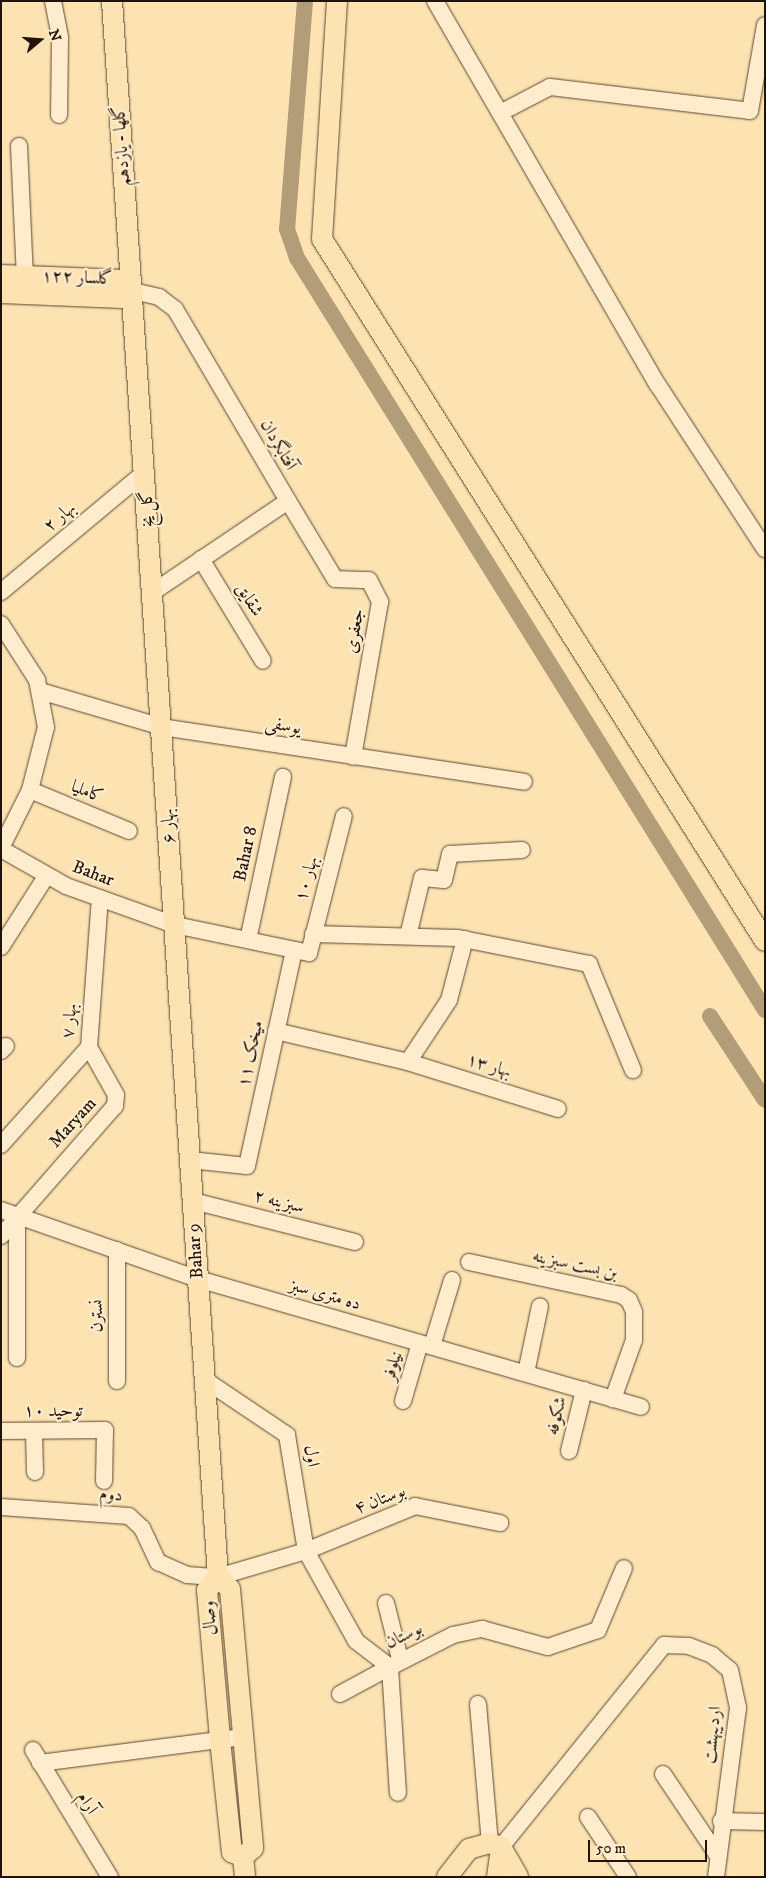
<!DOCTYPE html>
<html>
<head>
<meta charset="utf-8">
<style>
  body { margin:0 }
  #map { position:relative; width:766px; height:1878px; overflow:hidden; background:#fde2b2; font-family:"IM FELL DW Pica",Amiri,serif }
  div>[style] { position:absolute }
  .canal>* { height:16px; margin:-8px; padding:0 8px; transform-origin:8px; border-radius:8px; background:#b39c78 }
  .roads { filter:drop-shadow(0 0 1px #5a4731) drop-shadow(0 0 1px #5a4731) }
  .minor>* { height:16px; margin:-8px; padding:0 8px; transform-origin:8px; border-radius:8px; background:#feeccd }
  .major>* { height:20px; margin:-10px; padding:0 10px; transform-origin:10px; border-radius:10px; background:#fde2b2 }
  span { translate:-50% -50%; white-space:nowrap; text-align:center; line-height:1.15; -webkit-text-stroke:4.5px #feeccd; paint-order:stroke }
  .street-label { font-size:18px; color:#231306 }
  .frame { position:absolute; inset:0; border:2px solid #231306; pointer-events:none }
  .north { position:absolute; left:15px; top:15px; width:50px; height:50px; -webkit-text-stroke:4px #feeccd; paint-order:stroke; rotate:72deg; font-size:14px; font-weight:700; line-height:20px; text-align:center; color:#231306 }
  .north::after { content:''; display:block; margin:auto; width:18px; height:22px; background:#231306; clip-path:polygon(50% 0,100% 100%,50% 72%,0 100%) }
  .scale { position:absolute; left:588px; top:1840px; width:119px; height:22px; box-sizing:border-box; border:2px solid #231306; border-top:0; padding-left:6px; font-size:15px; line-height:18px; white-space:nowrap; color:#231306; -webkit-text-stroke:4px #feeccd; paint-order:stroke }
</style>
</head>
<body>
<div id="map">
  <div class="canal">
    <div style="left:305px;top:1px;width:229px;rotate:94.5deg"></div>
    <div style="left:287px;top:229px;width:31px;rotate:71deg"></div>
    <div style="left:297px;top:258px;width:886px;rotate:58.1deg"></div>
    <div style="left:710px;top:1016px;width:100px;rotate:56.8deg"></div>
  </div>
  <div class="roads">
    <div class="minor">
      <div style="left:53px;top:1px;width:38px;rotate:79deg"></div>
      <div style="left:60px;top:38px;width:77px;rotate:90.7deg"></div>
      <div style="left:435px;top:1px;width:444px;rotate:59.9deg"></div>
      <div style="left:658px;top:385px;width:196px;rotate:56.9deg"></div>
      <div style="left:500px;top:113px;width:56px;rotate:-27.5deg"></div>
      <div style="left:550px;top:87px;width:201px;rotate:6.8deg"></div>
      <div style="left:750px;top:111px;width:87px;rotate:-80.1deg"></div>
      <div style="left:19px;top:146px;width:130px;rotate:87.4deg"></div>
      <div style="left:133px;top:291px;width:27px;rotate:13deg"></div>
      <div style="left:159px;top:297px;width:20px;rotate:37deg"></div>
      <div style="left:175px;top:309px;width:223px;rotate:59.5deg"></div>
      <div style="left:288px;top:501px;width:163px;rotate:146deg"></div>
      <div style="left:288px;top:501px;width:91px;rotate:58.9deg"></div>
      <div style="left:335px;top:579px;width:34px;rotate:2deg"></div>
      <div style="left:369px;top:580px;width:25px;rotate:63deg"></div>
      <div style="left:380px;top:602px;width:157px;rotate:99.9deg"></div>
      <div style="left:201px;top:559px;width:119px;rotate:58.7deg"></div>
      <div style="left:1px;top:592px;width:187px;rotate:-39.8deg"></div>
      <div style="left:1px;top:624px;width:67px;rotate:57.3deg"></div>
      <div style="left:37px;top:680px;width:48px;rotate:79.2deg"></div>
      <div style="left:46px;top:727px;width:65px;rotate:104.3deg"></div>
      <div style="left:30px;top:790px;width:65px;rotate:116.6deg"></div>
      <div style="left:40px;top:691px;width:127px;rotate:16.4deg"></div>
      <div style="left:162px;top:727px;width:366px;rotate:8.6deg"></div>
      <div style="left:30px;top:790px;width:107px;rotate:22.5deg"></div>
      <div style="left:1px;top:849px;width:75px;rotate:29.6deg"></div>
      <div style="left:66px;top:886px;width:116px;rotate:19.7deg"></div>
      <div style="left:175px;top:925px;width:137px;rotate:11.8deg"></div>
      <div style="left:309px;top:953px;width:141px;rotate:-75.7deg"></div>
      <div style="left:313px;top:934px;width:145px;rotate:1.6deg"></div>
      <div style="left:458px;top:938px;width:134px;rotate:11.2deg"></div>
      <div style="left:589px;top:964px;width:115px;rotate:67.5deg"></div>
      <div style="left:408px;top:936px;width:60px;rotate:-76.4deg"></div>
      <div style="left:422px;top:878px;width:22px;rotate:5deg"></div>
      <div style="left:444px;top:880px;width:27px;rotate:-77deg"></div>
      <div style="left:450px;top:854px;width:72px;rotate:-3.2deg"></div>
      <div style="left:248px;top:940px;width:167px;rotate:-77.9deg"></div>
      <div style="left:1px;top:947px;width:85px;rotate:-57.4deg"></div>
      <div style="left:276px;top:1031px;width:136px;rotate:13.2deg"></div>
      <div style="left:408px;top:1062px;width:157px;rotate:17.4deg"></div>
      <div style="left:1px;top:1051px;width:7px;rotate:-45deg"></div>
      <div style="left:408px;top:1062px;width:74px;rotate:-56.5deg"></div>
      <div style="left:449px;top:1000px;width:63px;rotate:-75.3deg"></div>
      <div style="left:1px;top:1145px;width:132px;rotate:-48.1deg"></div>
      <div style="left:89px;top:1047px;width:149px;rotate:-85.8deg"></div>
      <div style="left:190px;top:1160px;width:57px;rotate:6deg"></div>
      <div style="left:247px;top:1166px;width:221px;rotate:-77.7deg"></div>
      <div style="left:193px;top:1201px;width:167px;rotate:14.2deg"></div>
      <div style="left:1px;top:1210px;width:209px;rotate:19.3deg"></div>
      <div style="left:198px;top:1279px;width:461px;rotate:16.1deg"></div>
      <div style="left:1px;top:1236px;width:173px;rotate:-48.8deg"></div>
      <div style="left:115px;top:1106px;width:11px;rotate:-85deg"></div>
      <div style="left:116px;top:1095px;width:55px;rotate:-119.4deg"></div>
      <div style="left:469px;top:1262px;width:156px;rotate:12.2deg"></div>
      <div style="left:621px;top:1295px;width:9px;rotate:32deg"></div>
      <div style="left:629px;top:1300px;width:13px;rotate:67deg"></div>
      <div style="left:634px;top:1312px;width:28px;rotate:90deg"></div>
      <div style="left:634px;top:1340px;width:63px;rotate:109.6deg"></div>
      <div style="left:432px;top:1346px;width:69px;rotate:-73.1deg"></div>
      <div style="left:17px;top:1358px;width:142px;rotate:-90deg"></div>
      <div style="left:526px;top:1373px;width:68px;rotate:-78.2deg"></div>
      <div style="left:205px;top:1380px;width:99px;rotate:33.9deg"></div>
      <div style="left:287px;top:1435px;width:118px;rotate:80.7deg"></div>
      <div style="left:306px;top:1551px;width:103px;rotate:60.9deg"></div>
      <div style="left:356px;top:1641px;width:43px;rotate:37.4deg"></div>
      <div style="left:390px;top:1667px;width:71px;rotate:-26.9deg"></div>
      <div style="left:453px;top:1635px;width:30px;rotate:-12deg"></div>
      <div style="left:482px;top:1629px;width:68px;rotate:15.3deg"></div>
      <div style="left:548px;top:1647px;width:53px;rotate:-18.8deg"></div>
      <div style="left:598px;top:1630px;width:67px;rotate:-67.2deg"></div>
      <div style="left:117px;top:1381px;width:131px;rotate:-90deg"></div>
      <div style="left:403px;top:1401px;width:60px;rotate:-73.7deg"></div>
      <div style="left:1px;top:1431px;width:104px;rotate:-0.6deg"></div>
      <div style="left:105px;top:1430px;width:51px;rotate:91.1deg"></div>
      <div style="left:34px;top:1431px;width:41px;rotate:88.6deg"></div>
      <div style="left:569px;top:1451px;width:63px;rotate:-76.2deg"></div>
      <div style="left:1px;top:1507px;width:128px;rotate:4deg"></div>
      <div style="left:129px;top:1516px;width:18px;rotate:43deg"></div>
      <div style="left:142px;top:1528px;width:38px;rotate:65deg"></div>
      <div style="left:158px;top:1562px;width:32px;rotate:24deg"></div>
      <div style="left:187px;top:1575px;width:31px;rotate:4deg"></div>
      <div style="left:218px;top:1577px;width:92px;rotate:-16.5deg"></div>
      <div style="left:306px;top:1551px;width:118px;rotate:-22.4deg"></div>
      <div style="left:415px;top:1506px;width:87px;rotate:11.3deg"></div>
      <div style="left:386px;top:1603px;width:58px;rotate:76deg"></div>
      <div style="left:340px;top:1694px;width:57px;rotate:-28.4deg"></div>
      <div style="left:390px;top:1667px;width:126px;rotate:86.4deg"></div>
      <div style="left:478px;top:1704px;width:140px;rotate:85.1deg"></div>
      <div style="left:33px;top:1750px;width:149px;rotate:58.8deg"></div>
      <div style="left:40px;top:1763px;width:206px;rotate:-7.3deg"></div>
      <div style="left:663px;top:1774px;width:99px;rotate:56.1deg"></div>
      <div style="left:588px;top:1817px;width:72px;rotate:56.3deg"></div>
      <div style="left:721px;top:1821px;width:44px;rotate:1.3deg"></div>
      <div style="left:501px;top:1847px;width:260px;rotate:-51.1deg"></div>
      <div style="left:664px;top:1645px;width:25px;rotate:2deg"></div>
      <div style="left:689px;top:1646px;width:25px;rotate:21deg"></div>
      <div style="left:712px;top:1655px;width:23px;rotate:40deg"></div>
      <div style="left:730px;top:1670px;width:39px;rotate:78deg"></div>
      <div style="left:738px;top:1708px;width:170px;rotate:97.4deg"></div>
    </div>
    <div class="major">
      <div style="left:112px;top:1px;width:1580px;rotate:86.15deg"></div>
      <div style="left:218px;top:1577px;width:17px;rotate:45deg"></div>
      <div style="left:230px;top:1589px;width:260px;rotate:84.9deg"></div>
      <div style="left:253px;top:1848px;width:13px;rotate:138deg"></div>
      <div style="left:337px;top:1px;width:238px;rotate:93.6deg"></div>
      <div style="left:322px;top:239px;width:830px;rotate:57.75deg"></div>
      <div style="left:1px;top:275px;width:122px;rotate:2.3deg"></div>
      <div style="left:123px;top:280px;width:15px;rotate:48deg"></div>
      <div style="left:1px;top:293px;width:122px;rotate:2.3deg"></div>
      <div style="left:123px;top:298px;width:12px;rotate:-35deg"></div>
      <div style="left:218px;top:1577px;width:17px;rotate:130deg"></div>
      <div style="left:207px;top:1590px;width:151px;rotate:85deg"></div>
      <div style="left:220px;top:1740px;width:113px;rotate:83.9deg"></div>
      <div style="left:232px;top:1852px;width:12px;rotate:24deg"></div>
      <div style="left:243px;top:1857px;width:20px;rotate:84deg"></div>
      <div style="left:447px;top:1877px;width:36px;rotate:-52deg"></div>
      <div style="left:469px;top:1849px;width:22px;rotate:-16deg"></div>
      <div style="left:490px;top:1843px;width:12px;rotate:20deg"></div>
      <div style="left:501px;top:1847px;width:34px;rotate:60deg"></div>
      <div style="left:497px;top:1877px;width:30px;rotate:-82deg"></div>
    </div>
  </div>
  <div class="street-label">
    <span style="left:122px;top:146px;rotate:-94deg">گلها - یازدهم</span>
    <span style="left:77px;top:278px;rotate:2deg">گلسار ۱۲۲</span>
    <span style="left:278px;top:445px;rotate:60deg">آفتابگردان</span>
    <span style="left:148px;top:509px;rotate:-94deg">گل یخ</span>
    <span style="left:60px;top:517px;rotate:-40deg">بهار ۲</span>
    <span style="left:249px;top:600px;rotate:59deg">شقایق</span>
    <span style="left:355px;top:631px;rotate:-80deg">جعفری</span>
    <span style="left:283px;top:726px;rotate:9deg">یوسفی</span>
    <span style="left:87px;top:792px;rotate:22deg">کاملیا</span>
    <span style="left:169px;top:826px;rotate:-94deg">بهار ۶</span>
    <span style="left:246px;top:854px;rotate:-78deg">Bahar 8</span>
    <span style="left:93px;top:874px;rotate:21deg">Bahar</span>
    <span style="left:307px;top:879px;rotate:-75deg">بهار ۱۰</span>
    <span style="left:70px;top:1021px;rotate:-84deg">بهار ۷</span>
    <span style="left:251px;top:1054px;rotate:-78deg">میخک ۱۱</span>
    <span style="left:489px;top:1066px;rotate:17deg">بهار ۱۳</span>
    <span style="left:73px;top:1123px;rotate:-48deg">Maryam</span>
    <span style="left:279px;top:1202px;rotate:14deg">سبزینه ۲</span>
    <span style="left:196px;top:1251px;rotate:-94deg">Bahar 9</span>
    <span style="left:575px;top:1265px;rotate:12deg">بن بست سبزینه</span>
    <span style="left:325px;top:1295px;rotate:16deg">ده متری سبز</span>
    <span style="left:97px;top:1316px;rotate:-90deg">نسترن</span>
    <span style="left:393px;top:1366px;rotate:-74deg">نیلوفر</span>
    <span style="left:53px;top:1411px">توحید ۱۰</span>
    <span style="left:557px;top:1416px;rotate:-77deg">شکوفه</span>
    <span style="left:311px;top:1456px;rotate:81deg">اول</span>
    <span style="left:111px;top:1495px;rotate:6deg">دوم</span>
    <span style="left:380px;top:1500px;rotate:-21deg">بوستان ۴</span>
    <span style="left:210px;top:1618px;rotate:-95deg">وصال</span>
    <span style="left:404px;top:1636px;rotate:-26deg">بوستان</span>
    <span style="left:713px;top:1735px;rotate:-84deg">اردیبهشت</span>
    <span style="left:87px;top:1803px;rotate:58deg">آرام</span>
  </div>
  <div class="frame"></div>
  <div class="north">N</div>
  <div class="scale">50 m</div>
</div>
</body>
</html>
